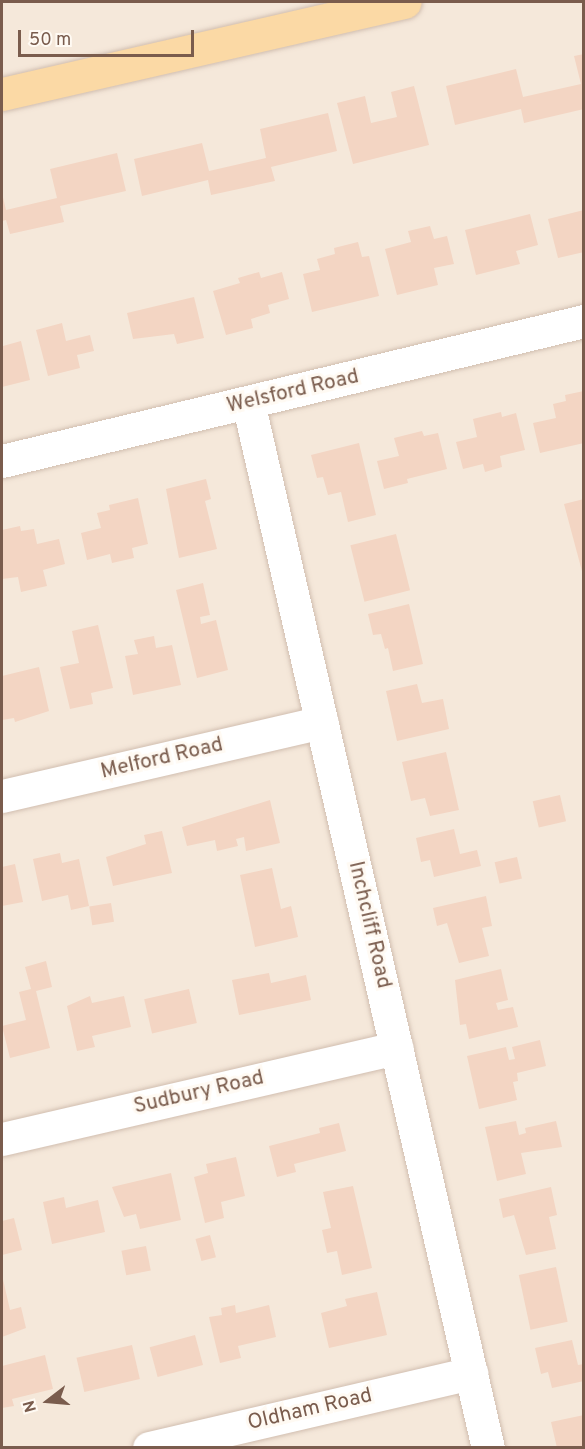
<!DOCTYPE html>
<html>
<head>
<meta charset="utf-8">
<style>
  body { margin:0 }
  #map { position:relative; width:585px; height:1449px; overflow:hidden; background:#fdf6ec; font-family:Overpass,sans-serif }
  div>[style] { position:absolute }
  .residential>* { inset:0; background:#f5e8da; transform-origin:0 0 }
  .building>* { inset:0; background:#f3d5c3; transform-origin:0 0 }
  .roads { filter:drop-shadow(0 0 2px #d1beb0) drop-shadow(0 0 2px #d1beb0) }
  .minor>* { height:33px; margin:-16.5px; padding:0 16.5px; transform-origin:16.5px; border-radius:16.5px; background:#fff }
  .major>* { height:33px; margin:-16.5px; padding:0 16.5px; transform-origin:16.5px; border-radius:16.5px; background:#fbd9a5 }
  span { translate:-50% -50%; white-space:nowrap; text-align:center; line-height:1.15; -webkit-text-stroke:6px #fffaf3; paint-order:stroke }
  .street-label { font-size:21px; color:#7a5c4d }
  .frame { position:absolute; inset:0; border:3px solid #7a5c4d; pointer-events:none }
  .north { position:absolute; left:18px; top:1371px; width:60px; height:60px; -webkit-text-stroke:4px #fffaf3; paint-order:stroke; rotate:254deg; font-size:16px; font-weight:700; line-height:24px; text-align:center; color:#7a5c4d }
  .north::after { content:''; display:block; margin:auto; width:21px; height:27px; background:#7a5c4d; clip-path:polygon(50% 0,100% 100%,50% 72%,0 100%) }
  .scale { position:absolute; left:18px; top:30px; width:176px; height:27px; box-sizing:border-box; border:3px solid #7a5c4d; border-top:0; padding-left:8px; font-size:18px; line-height:21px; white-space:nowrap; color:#7a5c4d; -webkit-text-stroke:4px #fffaf3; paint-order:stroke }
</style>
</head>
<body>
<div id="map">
  <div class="residential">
    <div style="left:2px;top:2px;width:581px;height:1445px"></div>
  </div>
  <div class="building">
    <div style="clip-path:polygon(584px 54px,584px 109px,524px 123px,521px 109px,455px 125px,446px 86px,516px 69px,523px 97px,581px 84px,574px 56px)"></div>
    <div style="clip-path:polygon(414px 86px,429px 145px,353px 164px,337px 103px,365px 96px,371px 123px,397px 117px,391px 92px)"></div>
    <div style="clip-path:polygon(328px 113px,337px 151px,271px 167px,275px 181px,211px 195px,208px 180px,142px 196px,134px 159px,202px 143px,209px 171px,266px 158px,260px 129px)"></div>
    <div style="clip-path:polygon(117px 153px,126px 191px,60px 206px,64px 222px,10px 234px,6px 220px,2px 221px,2px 193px,6px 210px,57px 198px,50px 169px)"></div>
    <div style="clip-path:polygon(584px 210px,584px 252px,558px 258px,548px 219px)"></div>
    <div style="clip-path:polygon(530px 214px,538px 245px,516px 251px,520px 264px,476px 275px,465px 230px)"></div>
    <div style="clip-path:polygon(430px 226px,434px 239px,447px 236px,454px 264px,434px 268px,438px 285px,397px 295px,385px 249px,411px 242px,408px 231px)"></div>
    <div style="clip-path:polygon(358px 242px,362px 257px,369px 256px,379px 296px,312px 312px,303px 274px,320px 270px,317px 259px,335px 254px,334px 248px)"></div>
    <div style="clip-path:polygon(259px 272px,261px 278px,282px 272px,289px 299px,268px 305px,270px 313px,251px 319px,253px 328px,226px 335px,213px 291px,240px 283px,238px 278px)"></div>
    <div style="clip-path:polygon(194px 297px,204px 338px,177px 344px,174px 334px,133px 339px,127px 313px)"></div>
    <div style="clip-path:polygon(62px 323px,66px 341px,90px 335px,94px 351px,77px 355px,80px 368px,48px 376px,36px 330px)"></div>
    <div style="clip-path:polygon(2px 341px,3px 346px,21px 341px,30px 380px,2px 387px)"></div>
    <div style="clip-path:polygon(584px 391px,584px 443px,540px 453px,533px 423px,556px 418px,553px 404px,566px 401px,565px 395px)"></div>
    <div style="clip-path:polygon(501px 412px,502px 417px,516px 413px,525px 450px,500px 456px,502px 467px,485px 472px,483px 464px,463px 469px,456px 442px,477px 437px,473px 419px)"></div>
    <div style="clip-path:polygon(422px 431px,424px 436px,438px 433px,447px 469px,407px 479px,408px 483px,384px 489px,377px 461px,399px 456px,394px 438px)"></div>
    <div style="clip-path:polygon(359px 443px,376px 515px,348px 522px,341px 492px,328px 495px,323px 477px,317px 478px,311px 455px)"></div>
    <div style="clip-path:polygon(206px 479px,211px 499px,205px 501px,217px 549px,179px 558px,166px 489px)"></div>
    <div style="clip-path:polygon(138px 498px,148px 544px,132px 548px,134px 558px,112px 563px,110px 554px,87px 560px,81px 533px,101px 528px,97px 513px,110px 510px,109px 505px)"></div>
    <div style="clip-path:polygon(584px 499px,584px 575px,583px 575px,564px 504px)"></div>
    <div style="clip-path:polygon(20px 526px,21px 531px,34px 529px,37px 544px,59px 539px,65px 564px,43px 570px,47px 586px,21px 592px,18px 577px,2px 579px,2px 530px)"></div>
    <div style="left:396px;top:534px;width:58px;height:47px;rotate:76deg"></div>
    <div style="clip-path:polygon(203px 583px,210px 615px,200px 617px,201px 624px,216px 620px,228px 670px,197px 678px,176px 590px)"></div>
    <div style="clip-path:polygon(409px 604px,423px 664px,393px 671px,388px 648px,385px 649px,381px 634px,373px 635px,368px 614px)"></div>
    <div style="clip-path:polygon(98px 625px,113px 688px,91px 693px,93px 704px,70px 709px,60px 667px,79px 663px,72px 631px)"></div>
    <div style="clip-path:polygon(154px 636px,156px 648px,172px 645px,181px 685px,133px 695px,125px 656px,138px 654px,134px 640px)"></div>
    <div style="clip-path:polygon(39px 667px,49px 711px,15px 722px,14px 718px,2px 720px,2px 676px)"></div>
    <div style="clip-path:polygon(417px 684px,422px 703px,443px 699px,449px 729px,397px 741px,386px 691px)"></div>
    <div style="clip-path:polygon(446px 752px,459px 810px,430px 816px,425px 798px,411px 801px,402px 762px)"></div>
    <div style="left:560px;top:795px;width:27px;height:28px;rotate:77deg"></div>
    <div style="clip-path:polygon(270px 800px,280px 843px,246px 851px,244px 837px,236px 839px,238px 846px,217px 851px,215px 840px,187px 846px,182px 827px)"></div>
    <div style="clip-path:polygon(454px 829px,460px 854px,477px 850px,481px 866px,434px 877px,430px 860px,421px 862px,416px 838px)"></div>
    <div style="clip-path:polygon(162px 831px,172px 873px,113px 886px,106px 857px,146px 844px,144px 835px)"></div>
    <div style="clip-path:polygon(60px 853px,62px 863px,79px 859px,89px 906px,71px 910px,68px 895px,42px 901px,33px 859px)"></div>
    <div style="left:517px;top:857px;width:22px;height:23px;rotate:77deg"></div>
    <div style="clip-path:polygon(15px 864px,23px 902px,2px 906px,2px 867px)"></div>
    <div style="clip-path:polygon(272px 868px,281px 909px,291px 906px,298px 937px,255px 947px,240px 875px)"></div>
    <div style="clip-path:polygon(486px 896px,492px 926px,482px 928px,489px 956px,459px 963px,447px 923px,437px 926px,433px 908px)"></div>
    <div style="left:111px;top:903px;width:19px;height:22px;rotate:81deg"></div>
    <div style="clip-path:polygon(46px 961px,52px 987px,36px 991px,50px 1048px,10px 1058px,2px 1026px,26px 1020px,19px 992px,31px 989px,25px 967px)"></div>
    <div style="clip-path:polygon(501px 969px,508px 1000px,496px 1003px,498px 1010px,513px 1007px,518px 1027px,469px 1039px,466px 1024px,460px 1025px,455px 980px)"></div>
    <div style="clip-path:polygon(269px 973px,271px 983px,306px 975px,311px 1000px,239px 1015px,232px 980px)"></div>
    <div style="left:189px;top:989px;width:35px;height:46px;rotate:77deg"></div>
    <div style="clip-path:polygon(90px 996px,92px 1003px,124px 996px,131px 1027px,92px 1036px,95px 1047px,77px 1051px,67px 1006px)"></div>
    <div style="clip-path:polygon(540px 1040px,546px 1066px,517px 1073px,518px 1081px,513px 1082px,517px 1100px,479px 1109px,467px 1056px,506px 1047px,509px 1060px,515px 1059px,512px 1047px)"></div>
    <div style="clip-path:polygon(516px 1121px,519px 1135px,526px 1133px,525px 1128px,556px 1121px,562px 1147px,521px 1153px,526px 1174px,497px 1181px,485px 1127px)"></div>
    <div style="clip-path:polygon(339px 1123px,346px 1151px,294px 1164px,296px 1172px,277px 1177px,269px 1146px,320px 1133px,319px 1128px)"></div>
    <div style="clip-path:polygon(236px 1157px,245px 1196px,221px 1202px,224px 1218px,205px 1223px,194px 1177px,208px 1173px,206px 1164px)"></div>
    <div style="clip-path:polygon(171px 1173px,181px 1220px,140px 1229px,136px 1214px,124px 1217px,112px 1187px)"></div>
    <div style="clip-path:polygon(353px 1186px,372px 1268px,342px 1275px,337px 1251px,327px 1253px,322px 1230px,331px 1228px,323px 1192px)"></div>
    <div style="clip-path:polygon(551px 1187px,557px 1215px,549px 1217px,556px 1249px,526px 1255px,514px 1215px,503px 1218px,499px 1199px)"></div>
    <div style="clip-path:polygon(64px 1197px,66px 1208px,98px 1200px,105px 1232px,52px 1244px,43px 1202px)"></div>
    <div style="clip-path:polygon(14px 1218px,22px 1250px,2px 1255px,2px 1221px)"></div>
    <div style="left:210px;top:1235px;width:23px;height:15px;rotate:75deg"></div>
    <div style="left:146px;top:1246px;width:25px;height:25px;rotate:79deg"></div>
    <div style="left:556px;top:1267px;width:56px;height:38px;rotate:78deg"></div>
    <div style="clip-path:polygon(2px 1275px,10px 1310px,21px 1307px,26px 1328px,2px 1337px)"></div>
    <div style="clip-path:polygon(377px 1292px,387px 1335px,329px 1348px,321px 1313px,347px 1306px,345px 1299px)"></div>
    <div style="clip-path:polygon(235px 1305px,236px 1313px,269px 1305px,276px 1337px,238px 1346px,241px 1358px,220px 1363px,209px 1317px,222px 1315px,221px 1308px)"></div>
    <div style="left:195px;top:1335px;width:31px;height:47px;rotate:75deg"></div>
    <div style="clip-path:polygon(572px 1340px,578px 1365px,584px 1364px,584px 1381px,552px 1388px,548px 1372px,541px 1374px,535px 1348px)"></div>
    <div style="left:132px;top:1345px;width:35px;height:57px;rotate:77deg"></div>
    <div style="clip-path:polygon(45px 1355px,53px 1389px,12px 1399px,14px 1406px,2px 1408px,2px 1366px)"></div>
    <div style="clip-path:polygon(584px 1415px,584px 1448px,557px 1448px,551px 1422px)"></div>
  </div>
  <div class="roads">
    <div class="minor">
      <div style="left:248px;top:402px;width:1073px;rotate:77.08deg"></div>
      <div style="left:2px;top:461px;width:599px;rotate:-13.53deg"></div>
      <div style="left:2px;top:796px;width:328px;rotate:-13deg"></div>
      <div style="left:2px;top:1139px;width:405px;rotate:-13deg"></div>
      <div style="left:149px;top:1448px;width:331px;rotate:-13.1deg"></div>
    </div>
    <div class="major">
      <div style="left:2px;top:94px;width:413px;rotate:-12.9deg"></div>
    </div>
  </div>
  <div class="street-label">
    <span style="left:293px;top:392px;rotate:-13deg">Welsford Road</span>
    <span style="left:162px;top:759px;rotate:-13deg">Melford Road</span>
    <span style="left:369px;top:925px;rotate:77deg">Inchcliff Road</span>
    <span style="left:199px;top:1093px;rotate:-13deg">Sudbury Road</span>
    <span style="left:310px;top:1410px;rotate:-13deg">Oldham Road</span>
  </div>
  <div class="frame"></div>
  <div class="north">N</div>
  <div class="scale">50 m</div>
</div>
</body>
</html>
